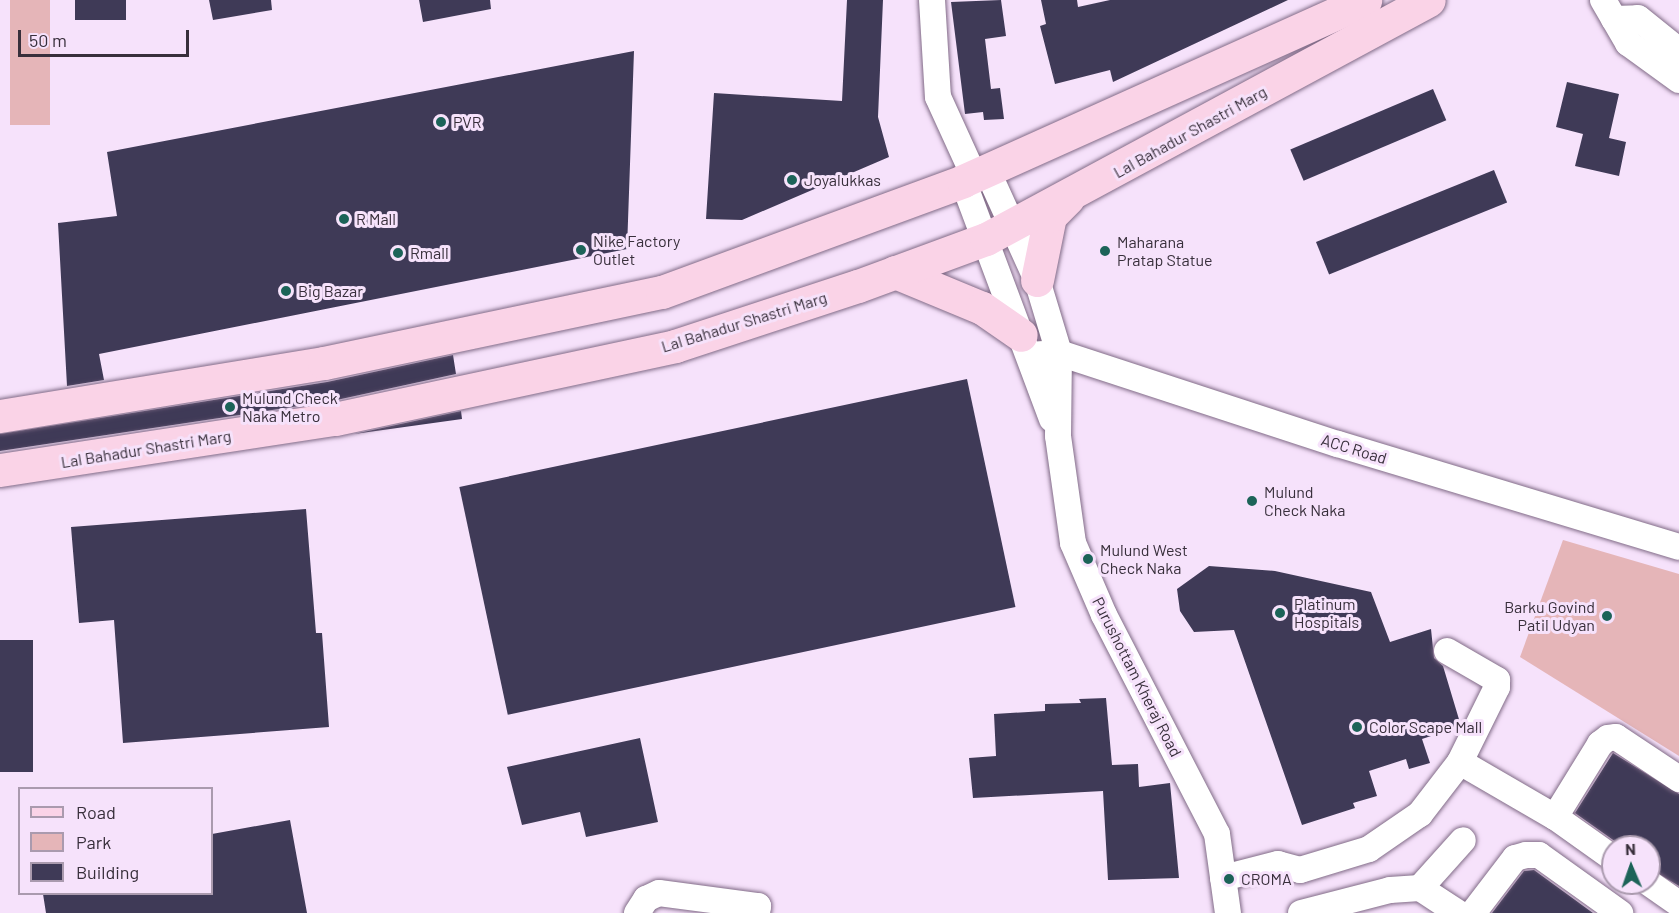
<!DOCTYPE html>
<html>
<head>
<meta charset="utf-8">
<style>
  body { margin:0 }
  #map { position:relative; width:1679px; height:913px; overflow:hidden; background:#f6e2fb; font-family:Barlow,sans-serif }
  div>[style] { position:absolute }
  .green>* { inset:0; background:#e5b5b8; transform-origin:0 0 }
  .building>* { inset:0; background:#3f3a57; transform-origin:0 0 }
  .roads { filter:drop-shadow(0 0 2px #816b87) drop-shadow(0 0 2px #816b87) }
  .minor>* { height:26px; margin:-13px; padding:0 13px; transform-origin:13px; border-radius:13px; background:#fff }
  .major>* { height:33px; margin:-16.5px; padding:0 16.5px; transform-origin:16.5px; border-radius:16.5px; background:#fad3e7 }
  .dots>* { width:16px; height:16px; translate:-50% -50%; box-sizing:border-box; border:3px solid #f6e2fb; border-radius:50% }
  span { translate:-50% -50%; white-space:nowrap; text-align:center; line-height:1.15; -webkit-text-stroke:6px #f6e2fb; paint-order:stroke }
  .poi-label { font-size:16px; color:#382f3b }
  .left { translate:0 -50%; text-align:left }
  .right { translate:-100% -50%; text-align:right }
  .street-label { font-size:16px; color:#382f3b }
  .legend { position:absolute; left:18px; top:787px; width:195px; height:108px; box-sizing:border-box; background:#f6e2fb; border:2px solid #aa9aae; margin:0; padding:8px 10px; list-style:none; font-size:18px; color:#382f3b }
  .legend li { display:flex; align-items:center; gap:12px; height:30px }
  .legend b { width:30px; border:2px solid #aa9aae }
  .north { position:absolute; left:1601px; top:835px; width:60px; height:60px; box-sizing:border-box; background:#f6e2fb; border:2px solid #aa9aae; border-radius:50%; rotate:358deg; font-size:16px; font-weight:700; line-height:24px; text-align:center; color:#382f3b }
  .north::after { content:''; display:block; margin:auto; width:21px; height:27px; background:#1c6358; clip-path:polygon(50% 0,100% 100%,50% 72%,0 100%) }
  .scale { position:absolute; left:18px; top:30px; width:171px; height:27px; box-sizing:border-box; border:3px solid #382f3b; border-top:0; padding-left:8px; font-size:18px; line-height:21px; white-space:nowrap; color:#382f3b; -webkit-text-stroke:4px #f6e2fb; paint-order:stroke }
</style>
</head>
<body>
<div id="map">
  <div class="green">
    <div style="left:10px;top:0;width:40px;height:125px"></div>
    <div style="clip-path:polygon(1563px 540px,1679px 574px,1679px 756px,1520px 657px)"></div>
  </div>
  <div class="building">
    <div style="left:75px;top:0;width:51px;height:20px"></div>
    <div style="clip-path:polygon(209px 0,271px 0,272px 10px,213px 20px)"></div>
    <div style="clip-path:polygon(419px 0,490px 0,491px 9px,423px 22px)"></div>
    <div style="clip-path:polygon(847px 0,883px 0,878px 117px,889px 157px,742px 220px,706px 219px,714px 93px,842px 101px)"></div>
    <div style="clip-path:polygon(1001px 0,1006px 36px,985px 39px,991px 89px,1000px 88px,1004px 119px,984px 120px,983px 112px,965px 114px,951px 2px)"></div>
    <div style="clip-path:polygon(1041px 0,1077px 0,1078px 7px,1110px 0,1288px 0,1113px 82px,1110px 70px,1055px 84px,1040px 26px,1046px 24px)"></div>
    <div style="clip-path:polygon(634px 51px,627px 249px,99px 354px,104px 380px,67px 386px,58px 223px,117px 216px,107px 152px)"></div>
    <div style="clip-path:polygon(1567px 82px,1619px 94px,1609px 138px,1626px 142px,1619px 176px,1575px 166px,1583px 134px,1556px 127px)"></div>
    <div style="left:1433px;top:89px;width:34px;height:155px;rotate:67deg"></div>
    <div style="left:1494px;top:170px;width:35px;height:192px;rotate:68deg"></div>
    <div style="clip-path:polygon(453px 355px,456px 374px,332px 401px,0 451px,0 434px,327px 382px)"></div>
    <div style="left:967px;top:379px;width:233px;height:519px;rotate:78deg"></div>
    <div style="clip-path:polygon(461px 411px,462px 419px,354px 434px)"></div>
    <div style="clip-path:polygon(306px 509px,316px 633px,322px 633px,329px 727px,123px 743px,114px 620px,79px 623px,71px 527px)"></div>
    <div style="clip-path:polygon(1209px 566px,1275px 571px,1371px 592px,1390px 642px,1431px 629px,1434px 658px,1443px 666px,1461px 726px,1422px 739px,1430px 763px,1409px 769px,1406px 759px,1369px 771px,1377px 796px,1353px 803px,1355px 808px,1302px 825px,1234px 630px,1194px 632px,1180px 611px,1177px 589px)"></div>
    <div style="left:0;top:640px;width:33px;height:132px"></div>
    <div style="clip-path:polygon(1106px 698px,1112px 765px,1138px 764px,1139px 787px,1170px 783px,1179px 878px,1108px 880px,1103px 791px,973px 798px,969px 758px,996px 756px,994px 714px,1045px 711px,1045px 704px,1081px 703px,1079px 699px)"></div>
    <div style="clip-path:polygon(640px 738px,658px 822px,586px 837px,580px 812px,522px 825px,507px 767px)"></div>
    <div style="clip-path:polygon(1613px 753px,1679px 794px,1679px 886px,1649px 868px,1649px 847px,1623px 847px,1575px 813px)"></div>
    <div style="clip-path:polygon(290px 820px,307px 913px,46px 913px,43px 894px,212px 894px,212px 834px)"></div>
    <div style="clip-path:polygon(1534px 870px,1593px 913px,1492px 913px,1524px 871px)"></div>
  </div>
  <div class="roads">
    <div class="minor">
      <div style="left:932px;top:0;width:97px;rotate:86.5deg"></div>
      <div style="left:938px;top:97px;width:87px;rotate:65.5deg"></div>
      <div style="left:1603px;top:0;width:50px;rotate:59.8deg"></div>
      <div style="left:1628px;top:43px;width:63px;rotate:36deg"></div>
      <div style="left:1614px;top:19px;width:24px;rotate:-2deg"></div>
      <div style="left:1638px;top:18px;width:53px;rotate:38.8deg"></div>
      <div style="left:987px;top:170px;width:121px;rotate:65.6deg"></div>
      <div style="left:1037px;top:280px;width:76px;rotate:73.2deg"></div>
      <div style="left:1059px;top:353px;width:83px;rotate:90.7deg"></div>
      <div style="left:1058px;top:436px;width:108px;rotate:82deg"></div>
      <div style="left:1073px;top:543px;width:78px;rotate:66.7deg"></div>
      <div style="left:1104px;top:615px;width:246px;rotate:62.7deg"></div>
      <div style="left:1217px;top:834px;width:80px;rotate:82.1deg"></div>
      <div style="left:963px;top:181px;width:254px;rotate:69.5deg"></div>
      <div style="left:1029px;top:355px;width:30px;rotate:-4deg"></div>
      <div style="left:1059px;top:353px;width:293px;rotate:18.1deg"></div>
      <div style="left:1338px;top:444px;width:356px;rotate:16.8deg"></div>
      <div style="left:1447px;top:651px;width:58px;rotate:30.1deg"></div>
      <div style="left:1497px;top:680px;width:7px;rotate:90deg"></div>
      <div style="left:1497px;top:687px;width:84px;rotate:116.3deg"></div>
      <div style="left:1555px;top:817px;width:86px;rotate:-58.3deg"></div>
      <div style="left:1600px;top:744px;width:10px;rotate:-37deg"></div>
      <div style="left:1608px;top:738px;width:8px;rotate:-7deg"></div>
      <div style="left:1616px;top:737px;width:76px;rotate:33.7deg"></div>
      <div style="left:1223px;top:878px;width:57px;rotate:-14.3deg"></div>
      <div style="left:1278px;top:864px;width:23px;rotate:15deg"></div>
      <div style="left:1300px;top:870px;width:72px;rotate:-16.9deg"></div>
      <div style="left:1369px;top:849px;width:62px;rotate:-34.5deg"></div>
      <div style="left:1420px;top:814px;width:66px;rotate:-52.4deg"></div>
      <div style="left:1460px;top:762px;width:110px;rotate:30.1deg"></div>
      <div style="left:1555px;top:817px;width:71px;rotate:35.3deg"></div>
      <div style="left:1649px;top:883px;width:37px;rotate:35deg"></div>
      <div style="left:1420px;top:888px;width:64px;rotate:-48.1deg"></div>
      <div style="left:637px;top:913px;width:17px;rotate:-57deg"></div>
      <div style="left:646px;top:899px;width:14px;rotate:-25deg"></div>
      <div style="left:659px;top:893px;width:100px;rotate:7.5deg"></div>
      <div style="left:758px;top:906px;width:7px;rotate:98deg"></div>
      <div style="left:1301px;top:913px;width:92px;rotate:-14.5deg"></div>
      <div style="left:1390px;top:890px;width:30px;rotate:-4deg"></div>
      <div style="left:1420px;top:888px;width:45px;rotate:33.3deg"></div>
      <div style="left:1473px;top:913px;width:69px;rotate:-52.6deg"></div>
      <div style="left:1515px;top:858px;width:11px;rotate:-15deg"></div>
      <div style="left:1526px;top:855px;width:13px"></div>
      <div style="left:1539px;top:855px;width:100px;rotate:35.6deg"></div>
    </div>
    <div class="major">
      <div style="left:895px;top:272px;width:94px;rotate:22.5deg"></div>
      <div style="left:982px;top:308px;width:47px;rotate:34.7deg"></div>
      <div style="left:1037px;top:280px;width:65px;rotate:-78.5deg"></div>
      <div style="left:1050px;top:216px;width:25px;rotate:-45deg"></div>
      <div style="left:0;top:416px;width:328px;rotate:-9.3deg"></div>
      <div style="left:324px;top:363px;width:345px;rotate:-11.9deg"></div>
      <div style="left:662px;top:292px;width:321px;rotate:-20.2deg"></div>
      <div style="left:963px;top:181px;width:441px;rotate:-24.2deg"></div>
      <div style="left:0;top:470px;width:339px;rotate:-8.7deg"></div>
      <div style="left:335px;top:419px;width:348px;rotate:-12.1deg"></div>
      <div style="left:675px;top:346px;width:193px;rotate:-18.2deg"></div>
      <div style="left:858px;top:286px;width:136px;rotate:-20.2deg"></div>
      <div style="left:986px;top:239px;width:503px;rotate:-28.35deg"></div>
    </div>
  </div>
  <div class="dots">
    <div style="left:441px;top:122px;background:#1c6358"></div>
    <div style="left:792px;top:180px;background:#1c6358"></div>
    <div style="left:344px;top:219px;background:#1c6358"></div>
    <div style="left:581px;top:250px;background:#1c6358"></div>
    <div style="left:1105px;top:251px;background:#1c6358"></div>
    <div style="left:398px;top:253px;background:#1c6358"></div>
    <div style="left:286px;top:291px;background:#1c6358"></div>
    <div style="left:230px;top:407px;background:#1c6358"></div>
    <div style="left:1252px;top:501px;background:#1c6358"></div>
    <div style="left:1088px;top:559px;background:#1c6358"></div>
    <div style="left:1280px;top:613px;background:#1c6358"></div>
    <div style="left:1607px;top:616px;background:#1c6358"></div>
    <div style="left:1357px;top:727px;background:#1c6358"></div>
    <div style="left:1229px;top:879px;background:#1c6358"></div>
  </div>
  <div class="poi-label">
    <span class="left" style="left:453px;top:122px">PVR</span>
    <span class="left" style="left:804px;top:180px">Joyalukkas</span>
    <span class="left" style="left:356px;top:219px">R Mall</span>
    <span class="left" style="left:593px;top:250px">Nike Factory<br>Outlet</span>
    <span class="left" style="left:1117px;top:251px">Maharana<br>Pratap Statue</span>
    <span class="left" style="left:410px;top:253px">Rmall</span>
    <span class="left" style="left:298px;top:291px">Big Bazar</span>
    <span class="left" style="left:242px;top:407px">Mulund Check<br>Naka Metro</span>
    <span class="left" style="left:1264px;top:501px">Mulund<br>Check Naka</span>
    <span class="left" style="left:1100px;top:559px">Mulund West<br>Check Naka</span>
    <span class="left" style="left:1294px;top:613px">Platinum<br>Hospitals</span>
    <span class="right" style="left:1595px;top:616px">Barku Govind<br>Patil Udyan</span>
    <span class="left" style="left:1369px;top:727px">Color Scape Mall</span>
    <span class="left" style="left:1241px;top:879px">CROMA</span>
  </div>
  <div class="street-label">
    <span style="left:1190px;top:132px;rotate:-29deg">Lal Bahadur Shastri Marg</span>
    <span style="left:744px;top:322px;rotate:-17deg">Lal Bahadur Shastri Marg</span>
    <span style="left:146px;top:449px;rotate:-9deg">Lal Bahadur Shastri Marg</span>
    <span style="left:1354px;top:449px;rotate:17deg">ACC Road</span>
    <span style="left:1137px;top:677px;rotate:63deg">Purushottam Kheraj Road</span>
  </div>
  <ul class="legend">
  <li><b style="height:8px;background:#fad3e7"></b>Road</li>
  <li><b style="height:16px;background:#e5b5b8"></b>Park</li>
  <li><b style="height:16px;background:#3f3a57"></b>Building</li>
  </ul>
  <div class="north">N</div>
  <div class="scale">50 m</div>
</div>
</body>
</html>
